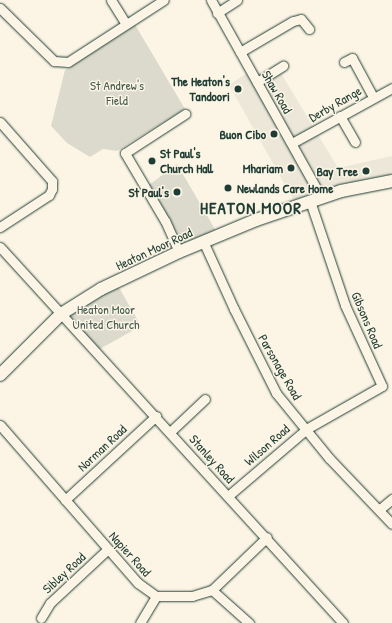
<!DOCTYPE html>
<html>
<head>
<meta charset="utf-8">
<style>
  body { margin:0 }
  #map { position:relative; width:392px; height:623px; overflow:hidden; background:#fcf5e5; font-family:"Patrick Hand",sans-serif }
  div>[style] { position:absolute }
  .built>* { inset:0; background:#ece7d8 }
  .green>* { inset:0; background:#dcdacc }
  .roads { filter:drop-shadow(0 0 1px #1f3d34) drop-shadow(0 0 1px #1f3d34) }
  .minor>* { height:9px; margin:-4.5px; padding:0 4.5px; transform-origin:4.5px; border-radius:4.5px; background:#fcf5e5 }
  .major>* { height:12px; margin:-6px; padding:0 6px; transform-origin:6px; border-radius:6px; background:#fcf5e5 }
  .dots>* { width:11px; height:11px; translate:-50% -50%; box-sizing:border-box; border:2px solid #fcf5e5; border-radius:50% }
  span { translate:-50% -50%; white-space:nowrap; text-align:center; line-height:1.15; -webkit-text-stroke:3px #fcf5e5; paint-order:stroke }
  .poi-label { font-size:13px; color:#1f3d34; font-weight:700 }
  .right { translate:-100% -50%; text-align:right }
  .left { translate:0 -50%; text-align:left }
  .park-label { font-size:13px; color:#455c52 }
  .street-label { font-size:13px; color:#1f3d34 }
  .district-label { font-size:17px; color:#1f3d34; font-weight:700; letter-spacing:1px }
</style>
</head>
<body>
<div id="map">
  <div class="built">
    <div style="clip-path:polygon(276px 65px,338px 168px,392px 156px,392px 174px,294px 201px,229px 85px,250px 71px,254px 78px)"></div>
  </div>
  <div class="green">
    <div style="clip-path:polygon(134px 23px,185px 109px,117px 151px,103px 149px,90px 157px,67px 143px,51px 126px,65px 70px)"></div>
    <div style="clip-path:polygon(177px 164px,216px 231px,183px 243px,145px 188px)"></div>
    <div style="clip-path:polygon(118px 286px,141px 326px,98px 350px,66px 313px)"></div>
  </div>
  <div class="roads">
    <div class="minor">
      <div style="left:111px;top:0;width:28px;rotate:58deg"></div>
      <div style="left:211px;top:0;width:226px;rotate:60.8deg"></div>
      <div style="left:0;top:8px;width:76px;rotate:44.5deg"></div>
      <div style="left:54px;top:61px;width:14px;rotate:4deg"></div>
      <div style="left:68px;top:62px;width:114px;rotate:-32.9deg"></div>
      <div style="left:217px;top:13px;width:24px;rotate:-33deg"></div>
      <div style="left:240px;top:52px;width:61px;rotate:-30.3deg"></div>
      <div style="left:293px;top:21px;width:8px;rotate:-14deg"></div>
      <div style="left:301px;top:19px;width:13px;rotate:51deg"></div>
      <div style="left:344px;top:62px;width:9px;rotate:-27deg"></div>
      <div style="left:352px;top:58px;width:44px;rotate:61.7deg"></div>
      <div style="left:257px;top:82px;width:31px;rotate:-32deg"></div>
      <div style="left:340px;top:116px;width:30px;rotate:60deg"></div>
      <div style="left:0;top:122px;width:79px;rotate:48.6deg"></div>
      <div style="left:52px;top:181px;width:8px;rotate:90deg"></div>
      <div style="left:52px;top:189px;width:7px;rotate:117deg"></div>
      <div style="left:49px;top:195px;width:59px;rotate:146.9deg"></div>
      <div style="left:292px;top:143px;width:114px;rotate:-28.8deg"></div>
      <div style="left:203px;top:241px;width:75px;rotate:65.5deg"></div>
      <div style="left:234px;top:309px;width:94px;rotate:63.4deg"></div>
      <div style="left:276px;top:393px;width:84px;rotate:50.8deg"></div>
      <div style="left:329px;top:458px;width:91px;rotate:46.3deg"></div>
      <div style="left:0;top:247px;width:509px;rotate:47.63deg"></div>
      <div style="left:179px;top:252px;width:34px;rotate:-114deg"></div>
      <div style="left:165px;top:221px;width:79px;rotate:-120.5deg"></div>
      <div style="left:125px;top:153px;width:72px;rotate:-33deg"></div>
      <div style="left:0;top:425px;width:210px;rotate:48.9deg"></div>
      <div style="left:138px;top:583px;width:22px;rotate:36deg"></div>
      <div style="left:156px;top:596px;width:36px"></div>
      <div style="left:192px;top:596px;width:21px;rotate:-17deg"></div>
      <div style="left:212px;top:590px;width:76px;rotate:-43.9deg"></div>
      <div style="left:170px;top:432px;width:48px;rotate:-43.3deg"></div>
      <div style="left:228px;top:496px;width:105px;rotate:-40.4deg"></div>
      <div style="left:308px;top:428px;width:85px;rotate:-29.6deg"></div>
      <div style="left:382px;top:386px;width:89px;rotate:-114.6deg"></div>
      <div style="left:345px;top:305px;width:110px;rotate:-108.6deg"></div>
      <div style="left:65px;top:500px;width:124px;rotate:-42.7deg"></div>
      <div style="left:380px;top:509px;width:16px;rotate:-40deg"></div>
      <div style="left:212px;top:590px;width:50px;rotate:41.7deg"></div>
      <div style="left:41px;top:618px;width:17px;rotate:-59deg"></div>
      <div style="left:50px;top:603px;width:79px;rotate:-43deg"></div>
      <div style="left:140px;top:623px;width:31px;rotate:-59deg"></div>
    </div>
    <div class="major">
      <div style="left:0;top:375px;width:86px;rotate:-45deg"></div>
      <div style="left:61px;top:314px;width:47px;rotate:-32deg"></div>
      <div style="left:101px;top:289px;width:86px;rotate:-25.4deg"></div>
      <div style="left:179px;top:252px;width:83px;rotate:-22.6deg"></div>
      <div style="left:256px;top:220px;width:90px;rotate:-18.8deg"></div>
      <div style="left:341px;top:191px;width:52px;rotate:-11.1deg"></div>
    </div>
  </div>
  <div class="dots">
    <div style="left:238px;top:89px;background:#1f3d34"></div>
    <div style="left:274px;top:134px;background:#1f3d34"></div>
    <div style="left:152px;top:161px;background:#1f3d34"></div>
    <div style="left:291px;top:168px;background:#1f3d34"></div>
    <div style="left:366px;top:171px;background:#1f3d34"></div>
    <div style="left:228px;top:188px;background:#1f3d34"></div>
    <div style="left:177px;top:192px;background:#1f3d34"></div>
  </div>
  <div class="poi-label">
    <span class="right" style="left:230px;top:89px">The Heaton's<br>Tandoori</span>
    <span class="right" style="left:266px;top:134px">Buon Cibo</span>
    <span class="left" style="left:160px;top:161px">St Paul's<br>Church Hall</span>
    <span class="right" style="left:283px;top:168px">Mhariam</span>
    <span class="right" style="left:358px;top:171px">Bay Tree</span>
    <span class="left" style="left:237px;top:188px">Newlands Care Home</span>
    <span class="right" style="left:169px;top:192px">St Paul's</span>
  </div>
  <div class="park-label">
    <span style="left:117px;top:93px">St Andrew's<br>Field</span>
    <span style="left:106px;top:317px">Heaton Moor<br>United Church</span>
  </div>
  <div class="street-label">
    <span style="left:277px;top:92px;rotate:60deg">Shaw Road</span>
    <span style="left:335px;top:104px;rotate:-30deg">Derby Range</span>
    <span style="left:154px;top:249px;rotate:-25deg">Heaton Moor Road</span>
    <span style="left:367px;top:320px;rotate:67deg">Gibsons Road</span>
    <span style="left:280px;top:367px;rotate:60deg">Parsonage Road</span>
    <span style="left:267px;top:445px;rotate:-41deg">Wilson Road</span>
    <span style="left:102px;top:448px;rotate:-43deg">Norman Road</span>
    <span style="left:212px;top:459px;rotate:48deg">Stanley Road</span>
    <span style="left:130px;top:554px;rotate:48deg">Napier Road</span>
    <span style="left:64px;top:573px;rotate:-43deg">Sibley Road</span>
  </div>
  <div class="district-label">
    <span style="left:251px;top:208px">HEATON MOOR</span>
  </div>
</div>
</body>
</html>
